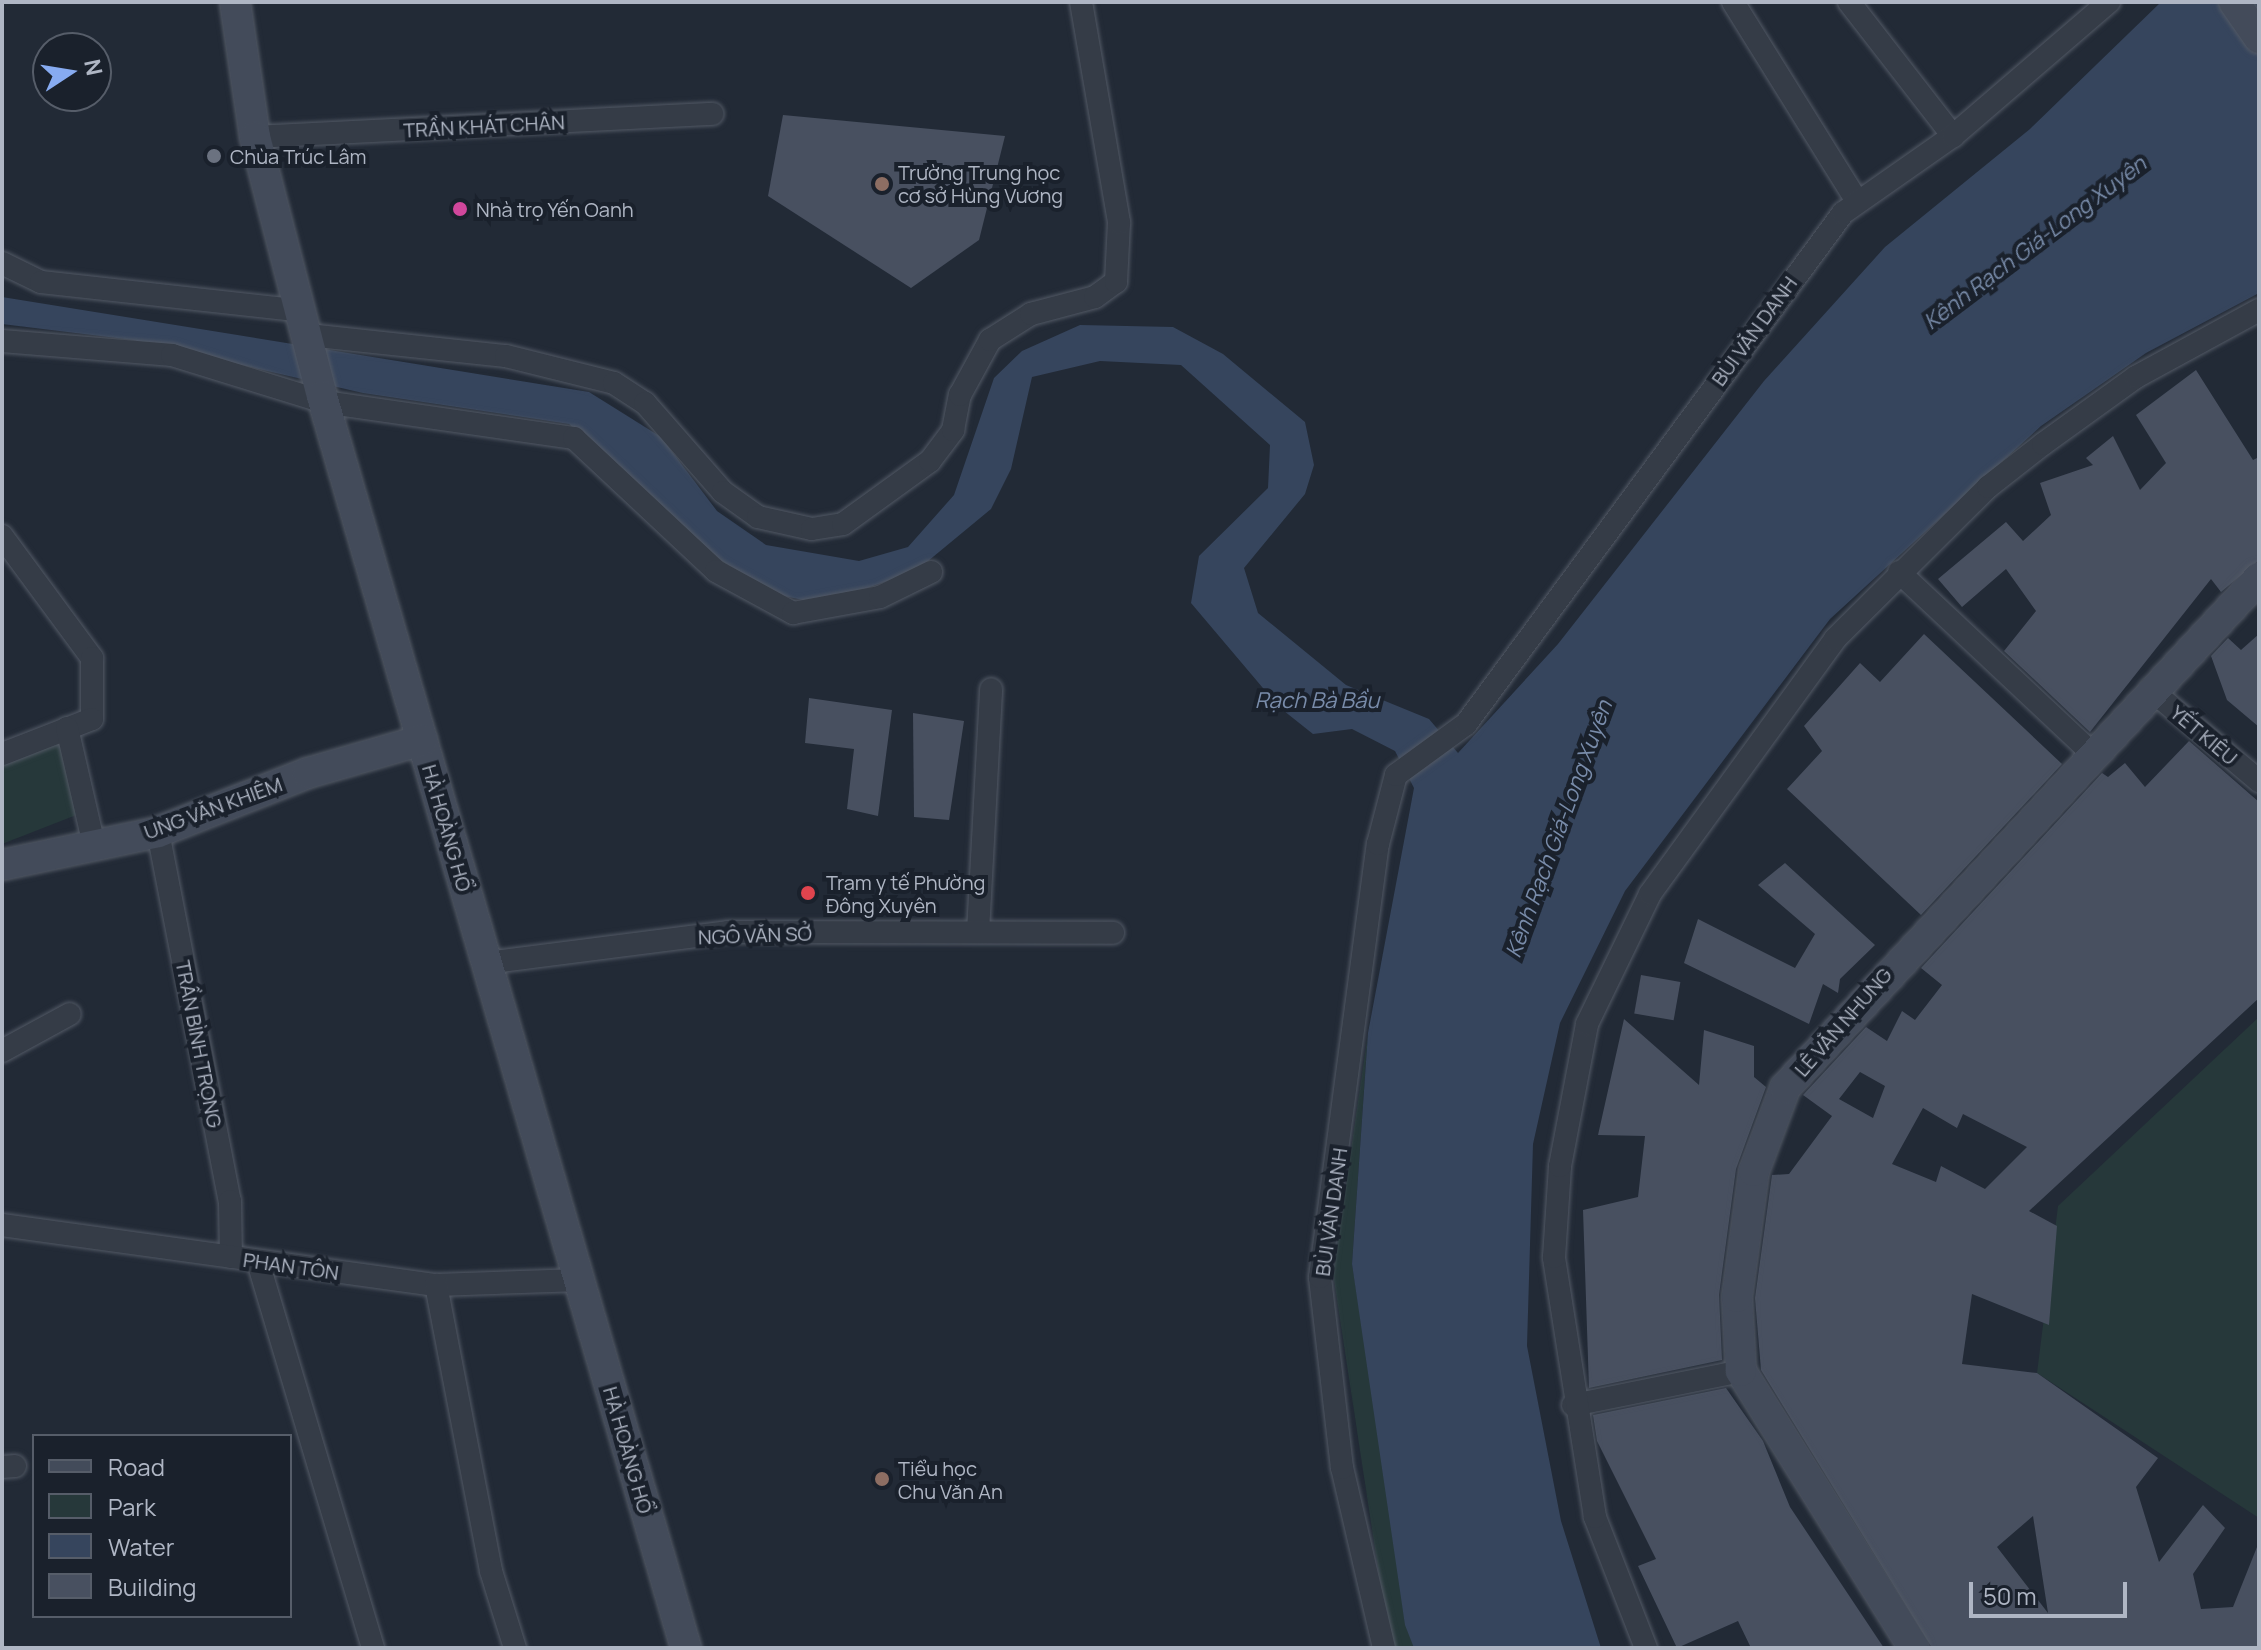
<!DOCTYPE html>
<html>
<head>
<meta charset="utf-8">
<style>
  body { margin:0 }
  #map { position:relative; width:2261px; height:1650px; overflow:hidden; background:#222a36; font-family:Manrope,sans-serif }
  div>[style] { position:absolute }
  .green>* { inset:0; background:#26383a }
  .water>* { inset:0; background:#36455d }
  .building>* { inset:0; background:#485060; transform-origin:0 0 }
  .roads { filter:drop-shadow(0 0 2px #525965) drop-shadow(0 0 2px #525965) }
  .street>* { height:22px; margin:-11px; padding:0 11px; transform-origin:11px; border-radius:11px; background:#353c47 }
  .secondary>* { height:30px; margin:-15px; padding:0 15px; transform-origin:15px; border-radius:15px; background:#434b5a }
  .dots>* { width:22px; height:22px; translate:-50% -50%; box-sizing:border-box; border:4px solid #1a212c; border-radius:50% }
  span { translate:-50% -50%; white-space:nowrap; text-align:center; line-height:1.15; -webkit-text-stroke:8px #1a212c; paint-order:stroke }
  .street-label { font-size:20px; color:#afb6c4 }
  .poi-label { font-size:20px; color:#afb6c4 }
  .left { translate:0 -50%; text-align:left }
  .water-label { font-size:22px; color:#798caa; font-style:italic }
  .frame { position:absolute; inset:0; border:4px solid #afb6c4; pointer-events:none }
  .legend { position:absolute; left:32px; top:1434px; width:260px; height:184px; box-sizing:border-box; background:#1a212c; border:2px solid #565d69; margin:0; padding:10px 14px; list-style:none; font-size:24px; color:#afb6c4 }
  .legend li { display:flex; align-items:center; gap:16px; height:40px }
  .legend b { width:40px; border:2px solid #565d69 }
  .north { position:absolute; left:32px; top:32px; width:80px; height:80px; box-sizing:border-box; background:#1a212c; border:2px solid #565d69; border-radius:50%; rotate:78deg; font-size:22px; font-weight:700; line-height:32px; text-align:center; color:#afb6c4 }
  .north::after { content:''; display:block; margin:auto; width:28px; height:36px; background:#87abf1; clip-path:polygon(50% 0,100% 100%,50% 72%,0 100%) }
  .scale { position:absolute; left:1969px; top:1582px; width:158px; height:36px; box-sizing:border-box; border:4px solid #afb6c4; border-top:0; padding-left:10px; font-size:24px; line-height:28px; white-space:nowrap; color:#afb6c4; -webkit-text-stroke:6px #1a212c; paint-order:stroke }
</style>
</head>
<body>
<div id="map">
  <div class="green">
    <div style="clip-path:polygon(67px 728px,84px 812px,2px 844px,2px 754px)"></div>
    <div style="clip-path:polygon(2259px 1017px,2259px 1518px,2037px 1373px,2058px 1206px)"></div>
    <div style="clip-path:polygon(1368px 1033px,1352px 1264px,1414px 1648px,1393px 1648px,1388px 1634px,1333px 1273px)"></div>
  </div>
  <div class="water">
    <div style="clip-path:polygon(2161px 2px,2259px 2px,2259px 293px,2146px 353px,2041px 426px,1830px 619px,1625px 891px,1560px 1023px,1533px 1144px,1527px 1346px,1561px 1521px,1601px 1648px,1414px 1648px,1405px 1625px,1352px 1264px,1368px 1033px,1414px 788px,1395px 751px,1352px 729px,1313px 734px,1279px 707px,1191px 603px,1199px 556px,1268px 488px,1270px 445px,1181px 365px,1100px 361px,1032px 377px,1011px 469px,991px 509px,916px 571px,821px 604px,775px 594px,722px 561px,569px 424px,363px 393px,133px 340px,2px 324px,2px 297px,589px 392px,661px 437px,717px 511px,766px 545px,859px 561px,908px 547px,954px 495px,994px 378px,1022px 351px,1080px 325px,1173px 327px,1223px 354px,1305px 422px,1314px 465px,1305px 494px,1244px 568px,1258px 613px,1346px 685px,1429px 719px,1458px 753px,1558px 644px,1764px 381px,1885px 247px,2030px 129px)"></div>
  </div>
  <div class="building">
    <div style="clip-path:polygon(783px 115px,1005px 136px,979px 240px,911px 288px,768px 196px)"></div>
    <div style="clip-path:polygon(2196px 370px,2253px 460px,2259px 457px,2259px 560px,2221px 592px,2211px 579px,2090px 732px,2004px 651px,2036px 611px,2006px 569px,1962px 607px,1938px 579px,2006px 522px,2023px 541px,2051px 515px,2040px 483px,2093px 465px,2086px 458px,2113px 436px,2140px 490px,2166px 463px,2136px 415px)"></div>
    <div style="clip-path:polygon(1924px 634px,2062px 764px,1921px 915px,1787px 789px,1822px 751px,1804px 726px,1860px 663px,1880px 682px)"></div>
    <div style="clip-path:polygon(2259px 634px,2259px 727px,2227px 700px,2211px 656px,2228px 638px,2241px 650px)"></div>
    <div style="clip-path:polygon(809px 698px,892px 710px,878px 816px,847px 809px,854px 749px,805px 743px)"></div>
    <div style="clip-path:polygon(913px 713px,964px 721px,949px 820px,914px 817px)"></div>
    <div style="clip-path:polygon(evenodd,2189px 741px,2259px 802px,2259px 998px,2029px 1211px,2057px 1226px,2049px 1325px,1972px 1294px,1962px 1364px,2037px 1373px,2158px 1458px,2136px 1487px,2159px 1562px,2203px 1505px,2225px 1528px,2193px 1574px,2201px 1609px,2233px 1607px,2259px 1542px,2259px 1648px,1932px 1648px,1761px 1370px,1755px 1298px,1772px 1175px,1789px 1174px,1832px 1116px,1803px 1095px,1866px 1027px,1887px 1041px,1902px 1011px,1915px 1020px,1942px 985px,1921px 968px,2102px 773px,2108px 777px,2125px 763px,2145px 787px,2189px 741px,1860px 1072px,1885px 1086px,1873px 1118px,1839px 1099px,1860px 1072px,2189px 741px,1923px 1108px,1957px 1128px,1963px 1114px,2027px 1147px,1985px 1189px,1941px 1166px,1936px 1182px,1892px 1164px,1923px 1108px,2189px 741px,2033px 1516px,2048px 1613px,1997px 1547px,2033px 1516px)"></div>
    <div style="clip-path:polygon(1785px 863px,1875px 945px,1840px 979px,1838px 993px,1823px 984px,1809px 1024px,1684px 963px,1698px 919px,1795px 968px,1815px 934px,1758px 885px)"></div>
    <div style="left:1641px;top:975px;width:40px;height:39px;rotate:10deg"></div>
    <div style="clip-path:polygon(1624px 1019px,1699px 1085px,1704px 1030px,1754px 1046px,1754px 1077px,1766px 1087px,1736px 1169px,1719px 1295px,1722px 1360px,1589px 1388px,1583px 1210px,1638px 1197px,1645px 1136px,1598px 1135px)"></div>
    <div style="clip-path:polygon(1726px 1388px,1763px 1441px,1790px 1507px,1884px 1648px,1751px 1648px,1738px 1621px,1677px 1648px,1638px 1566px,1656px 1559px,1597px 1441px,1593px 1415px)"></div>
  </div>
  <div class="roads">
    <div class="street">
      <div style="left:1733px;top:2px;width:234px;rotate:58.1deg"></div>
      <div style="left:1849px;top:2px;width:170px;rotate:52.2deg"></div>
      <div style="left:255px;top:137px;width:458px;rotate:-2.9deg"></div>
      <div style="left:2px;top:263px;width:43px;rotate:26deg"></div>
      <div style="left:41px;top:282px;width:263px;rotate:6.3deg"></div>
      <div style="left:308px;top:335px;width:199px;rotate:6.1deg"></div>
      <div style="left:506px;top:356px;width:111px;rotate:14deg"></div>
      <div style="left:614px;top:383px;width:37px;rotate:33deg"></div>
      <div style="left:645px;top:403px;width:118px;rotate:48.8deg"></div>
      <div style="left:723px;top:492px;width:43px;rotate:35.5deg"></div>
      <div style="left:758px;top:517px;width:55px;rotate:12.5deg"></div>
      <div style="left:812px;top:529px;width:31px;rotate:-9deg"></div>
      <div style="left:843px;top:524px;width:107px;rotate:-35.9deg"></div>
      <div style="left:930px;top:461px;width:39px;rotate:-53deg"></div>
      <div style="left:953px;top:430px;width:36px;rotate:-79deg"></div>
      <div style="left:960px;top:395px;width:63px;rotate:-61.4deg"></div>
      <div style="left:990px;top:340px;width:49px;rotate:-32.4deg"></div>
      <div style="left:1031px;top:314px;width:66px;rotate:-14.9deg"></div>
      <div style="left:1095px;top:297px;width:26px;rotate:-36deg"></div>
      <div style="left:1116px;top:282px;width:60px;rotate:-87.1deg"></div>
      <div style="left:1119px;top:222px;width:223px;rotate:-99.8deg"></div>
      <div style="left:2px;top:341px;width:171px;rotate:4.7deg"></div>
      <div style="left:172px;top:355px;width:159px;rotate:17.2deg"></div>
      <div style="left:324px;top:402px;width:253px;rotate:8.2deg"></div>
      <div style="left:574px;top:438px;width:195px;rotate:43.1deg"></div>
      <div style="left:716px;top:571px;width:88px;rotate:28.6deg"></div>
      <div style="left:793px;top:613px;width:88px;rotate:-10.4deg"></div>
      <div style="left:880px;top:597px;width:57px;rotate:-26.1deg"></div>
      <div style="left:2px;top:536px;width:152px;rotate:53.6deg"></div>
      <div style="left:92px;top:658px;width:61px;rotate:90deg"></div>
      <div style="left:92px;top:719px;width:97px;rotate:158.7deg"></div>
      <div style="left:1899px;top:572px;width:265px;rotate:43.2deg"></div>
      <div style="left:2150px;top:689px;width:143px;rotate:40.2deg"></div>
      <div style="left:67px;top:728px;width:120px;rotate:77deg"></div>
      <div style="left:158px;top:832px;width:376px;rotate:79deg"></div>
      <div style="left:230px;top:1201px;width:56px;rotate:89deg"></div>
      <div style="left:978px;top:932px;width:243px;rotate:-86.9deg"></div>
      <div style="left:486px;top:963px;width:244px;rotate:-7.3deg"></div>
      <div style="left:728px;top:932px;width:385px;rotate:0.1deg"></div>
      <div style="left:2px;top:1051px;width:77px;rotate:-28.6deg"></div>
      <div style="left:2px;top:1225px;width:438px;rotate:7.9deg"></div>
      <div style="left:436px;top:1285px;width:145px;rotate:-2deg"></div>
      <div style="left:258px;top:1262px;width:403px;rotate:73.4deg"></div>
      <div style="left:436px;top:1285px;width:291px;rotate:79.1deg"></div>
      <div style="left:491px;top:1571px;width:81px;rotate:72.7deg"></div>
      <div style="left:1573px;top:1405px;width:171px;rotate:-11.4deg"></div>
      <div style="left:2px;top:1467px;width:13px;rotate:-4deg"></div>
      <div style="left:1384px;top:1648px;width:185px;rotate:-103.1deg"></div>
      <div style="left:1342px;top:1468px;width:192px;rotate:-96.6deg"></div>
      <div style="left:1320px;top:1277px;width:437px;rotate:-82.4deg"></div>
      <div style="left:1378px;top:844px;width:71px;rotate:-75.4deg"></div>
      <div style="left:1396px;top:775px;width:87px;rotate:-36.1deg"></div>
      <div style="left:1466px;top:724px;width:635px;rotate:-53.58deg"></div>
      <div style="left:1843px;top:213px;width:134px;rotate:-35deg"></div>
      <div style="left:1953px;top:136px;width:206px;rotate:-40.7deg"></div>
      <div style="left:1646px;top:1648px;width:141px;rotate:-111.3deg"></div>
      <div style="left:1595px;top:1517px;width:263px;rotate:-99deg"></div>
      <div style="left:1554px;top:1257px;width:91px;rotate:-86.2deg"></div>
      <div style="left:1560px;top:1166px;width:145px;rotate:-79.2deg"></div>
      <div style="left:1587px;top:1024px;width:144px;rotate:-64.1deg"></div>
      <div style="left:1650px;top:894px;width:315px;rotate:-54deg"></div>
      <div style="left:1835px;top:639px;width:216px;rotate:-44.8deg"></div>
      <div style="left:1988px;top:487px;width:70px;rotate:-38deg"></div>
      <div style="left:2043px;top:444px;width:115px;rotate:-35.8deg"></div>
      <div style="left:2136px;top:377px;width:140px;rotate:-28.6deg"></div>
    </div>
    <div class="secondary">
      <div style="left:235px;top:2px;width:136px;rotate:81.6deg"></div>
      <div style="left:255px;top:137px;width:268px;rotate:75.5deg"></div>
      <div style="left:322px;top:396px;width:1304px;rotate:73.79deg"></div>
      <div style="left:2234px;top:2px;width:44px;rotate:55.2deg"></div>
      <div style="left:2px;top:865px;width:159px;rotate:-11.9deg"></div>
      <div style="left:158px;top:832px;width:161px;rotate:-21.5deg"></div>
      <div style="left:308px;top:773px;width:119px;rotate:-16.1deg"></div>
      <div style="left:1914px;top:1648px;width:327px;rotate:-122deg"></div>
      <div style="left:1741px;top:1371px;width:74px;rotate:-93.1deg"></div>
      <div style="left:1737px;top:1297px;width:127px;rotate:-82.3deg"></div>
      <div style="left:1754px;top:1171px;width:89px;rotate:-69.5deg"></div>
      <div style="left:1785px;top:1088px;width:696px;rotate:-47.1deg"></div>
    </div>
  </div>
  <div class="dots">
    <div style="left:214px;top:156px;background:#6b7280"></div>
    <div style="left:882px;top:184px;background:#8d6e63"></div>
    <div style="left:460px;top:209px;background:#d1479c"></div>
    <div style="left:808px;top:893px;background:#e0444e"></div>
    <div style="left:882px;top:1479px;background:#8d6e63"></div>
  </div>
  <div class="street-label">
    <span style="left:484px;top:126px;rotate:-3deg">TRẦN KHÁT CHÂN</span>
    <span style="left:1754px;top:331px;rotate:-54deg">BÙI VĂN DANH</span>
    <span style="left:2204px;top:735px;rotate:40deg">YẾT KIÊU</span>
    <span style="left:213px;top:808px;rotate:-20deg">UNG VĂN KHIÊM</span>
    <span style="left:447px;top:828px;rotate:74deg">HÀ HOÀNG HỔ</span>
    <span style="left:755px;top:935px;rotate:-2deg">NGÔ VĂN SỞ</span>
    <span style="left:1843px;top:1022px;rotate:-49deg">LÊ VĂN NHUNG</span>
    <span style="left:199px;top:1044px;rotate:79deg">TRẦN BÌNH TRỌNG</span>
    <span style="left:1331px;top:1212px;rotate:-82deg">BÙI VĂN DANH</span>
    <span style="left:291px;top:1266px;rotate:8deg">PHAN TÔN</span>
    <span style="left:628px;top:1450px;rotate:74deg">HÀ HOÀNG HỔ</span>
  </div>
  <div class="poi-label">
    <span class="left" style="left:230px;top:156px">Chùa Trúc Lâm</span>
    <span class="left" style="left:898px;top:184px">Trường Trung học<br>cơ sở Hùng Vương</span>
    <span class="left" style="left:476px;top:209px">Nhà trọ Yến Oanh</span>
    <span class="left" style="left:826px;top:894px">Trạm y tế Phường<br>Đông Xuyên</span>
    <span class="left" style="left:898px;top:1480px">Tiểu học<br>Chu Văn An</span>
  </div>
  <div class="water-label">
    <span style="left:2035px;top:243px;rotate:-37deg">Kênh Rạch Giá-Long Xuyên</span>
    <span style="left:1317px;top:701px">Rạch Bà Bầu</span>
    <span style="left:1559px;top:829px;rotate:-70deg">Kênh Rạch Giá-Long Xuyên</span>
  </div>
  <div class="frame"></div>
  <ul class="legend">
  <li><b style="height:10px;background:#434b5a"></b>Road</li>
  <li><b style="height:22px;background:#26383a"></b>Park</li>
  <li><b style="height:22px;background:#36455d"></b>Water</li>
  <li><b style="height:22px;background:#485060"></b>Building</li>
  </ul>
  <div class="north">N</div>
  <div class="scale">50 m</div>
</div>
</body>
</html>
